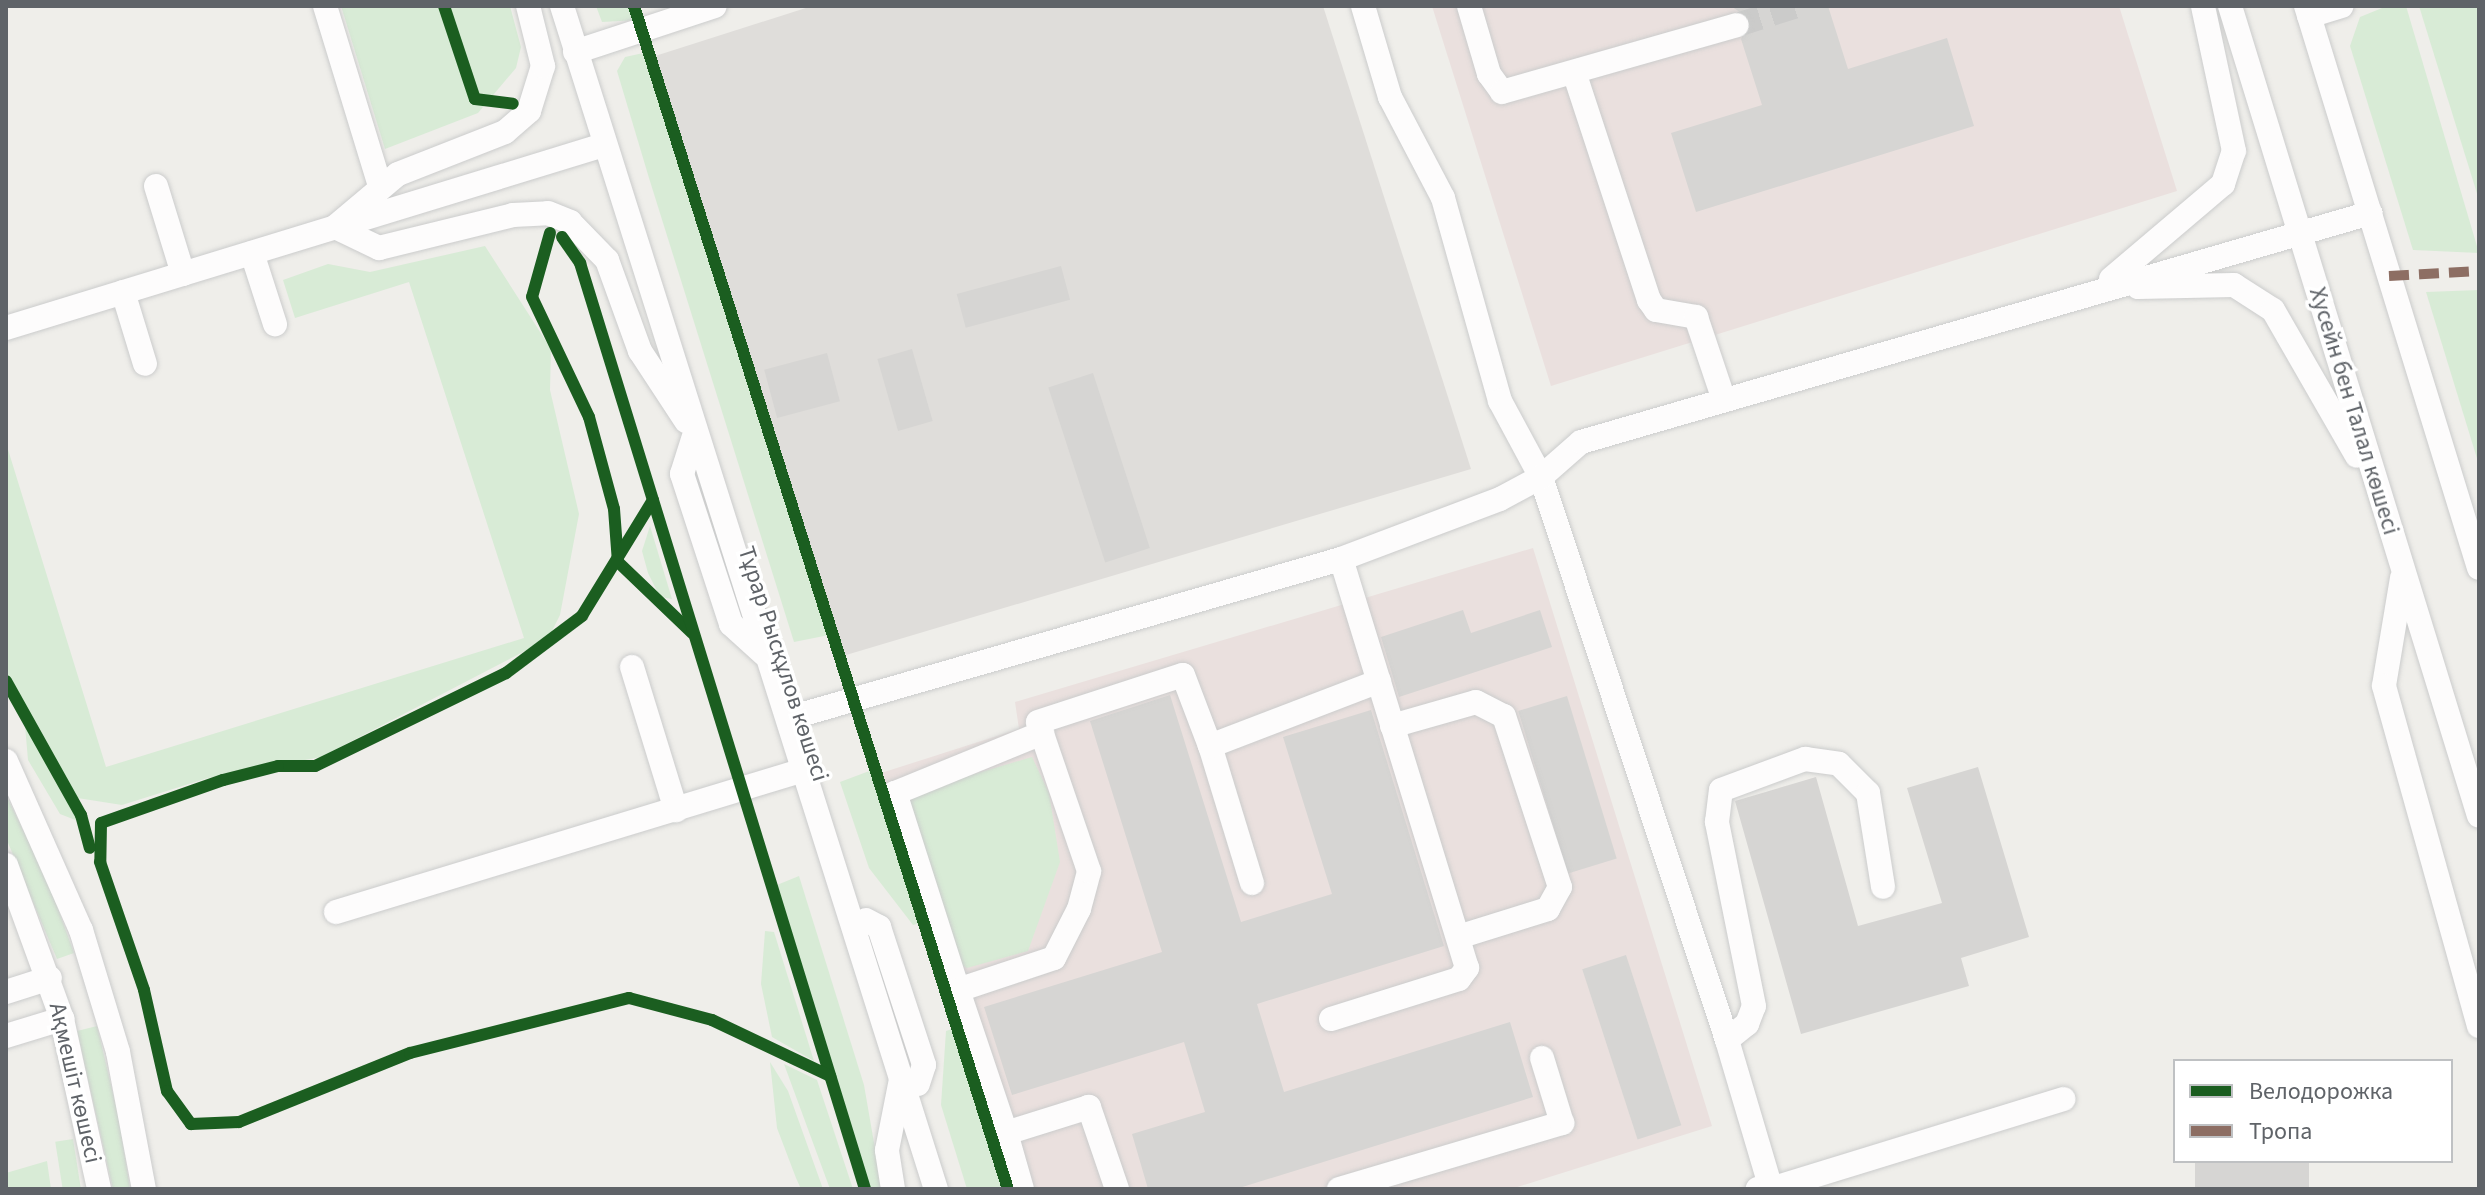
<!DOCTYPE html>
<html>
<head>
<meta charset="utf-8">
<style>
  body { margin:0 }
  #map { position:relative; width:2485px; height:1195px; overflow:hidden; background:#efeeea; font-family:"Source Sans 3",sans-serif }
  div>[style] { position:absolute }
  .industrial>* { inset:0; background:#dfddda }
  .medical>* { inset:0; background:#eae0de }
  .green>* { inset:0; background:#d8ebd6; transform-origin:0 0 }
  .building>* { inset:0; background:#d6d5d3; transform-origin:0 0 }
  .minor-tunnel>* { height:24px; margin-top:-12px; transform-origin:0; background:repeating-linear-gradient(90deg,#cbcbca 0 24px,transparent 0 36px) }
  .roads { filter:drop-shadow(0 0 2px #cbcccc) drop-shadow(0 0 2px #cbcccc) }
  .minor>* { height:24px; margin:-12px; padding:0 12px; transform-origin:12px; border-radius:12px; background:#fdfcfc }
  .quiet>* { height:10px; margin-top:-5px; transform-origin:0; background:repeating-linear-gradient(90deg,#8d6e63 0 20px,transparent 0 30px) }
  .cycleway>* { height:12px; margin:-6px; padding:0 6px; transform-origin:6px; border-radius:6px; background:#1b5e20 }
  span { translate:-50% -50%; white-space:nowrap; text-align:center; line-height:1.15; -webkit-text-stroke:7px #fff; paint-order:stroke }
  .street-label { font-size:24px; color:#5f6368 }
  .frame { position:absolute; inset:0; border:8px solid #5f6368; pointer-events:none }
  .legend { position:absolute; left:2173px; top:1059px; width:280px; height:104px; box-sizing:border-box; background:#fff; border:2px solid #bfc1c3; margin:0; padding:10px 14px; list-style:none; font-size:24px; color:#5f6368 }
  .legend li { display:flex; align-items:center; gap:16px; height:40px }
  .legend b { width:40px; border:2px solid #bfc1c3 }
</style>
</head>
<body>
<div id="map">
  <div class="industrial">
    <div style="clip-path:polygon(812px 6px,1323px 6px,1471px 469px,836px 658px,652px 57px)"></div>
  </div>
  <div class="medical">
    <div style="clip-path:polygon(1432px 6px,2119px 6px,2177px 191px,1551px 386px)"></div>
    <div style="clip-path:polygon(1533px 548px,1712px 1126px,1511px 1189px,1013px 1189px,878px 774px,1019px 729px,1015px 702px)"></div>
  </div>
  <div class="green">
    <div style="clip-path:polygon(341px 6px,510px 6px,521px 47px,516px 68px,478px 113px,385px 149px)"></div>
    <div style="clip-path:polygon(596px 6px,634px 6px,638px 20px,602px 22px)"></div>
    <div style="clip-path:polygon(2387px 6px,2406px 6px,2479px 253px,2413px 250px,2350px 46px,2360px 17px)"></div>
    <div style="clip-path:polygon(2419px 6px,2479px 6px,2479px 200px)"></div>
    <div style="clip-path:polygon(648px 52px,829px 635px,794px 642px,649px 178px,617px 71px,625px 57px)"></div>
    <div style="clip-path:polygon(485px 246px,551px 349px,550px 390px,579px 514px,560px 615px,548px 639px,321px 757px,208px 778px,122px 805px,71px 797px,83px 823px,60px 814px,28px 760px,24px 714px,30px 719px,6px 681px,6px 443px,106px 767px,524px 638px,409px 282px,295px 318px,283px 280px,328px 264px,370px 272px)"></div>
    <div style="clip-path:polygon(2479px 290px,2479px 465px,2426px 292px)"></div>
    <div style="clip-path:polygon(650px 526px,672px 599px,660px 597px,648px 573px,642px 551px)"></div>
    <div style="clip-path:polygon(1032px 757px,1049px 793px,1060px 862px,1028px 951px,967px 968px,953px 960px,906px 794px)"></div>
    <div style="clip-path:polygon(872px 770px,921px 923px,913px 925px,869px 868px,840px 782px)"></div>
    <div style="clip-path:polygon(6px 795px,49px 884px,74px 953px,57px 959px,6px 838px)"></div>
    <div style="clip-path:polygon(799px 876px,864px 1085px,882px 1189px,865px 1189px,772px 887px)"></div>
    <div style="clip-path:polygon(765px 931px,774px 932px,814px 1061px,772px 1037px,761px 984px)"></div>
    <div style="clip-path:polygon(97px 1026px,119px 1119px,130px 1189px,113px 1189px,77px 1031px)"></div>
    <div style="clip-path:polygon(955px 1028px,1008px 1189px,967px 1189px,941px 1105px,946px 1031px)"></div>
    <div style="clip-path:polygon(770px 1062px,788px 1091px,823px 1189px,801px 1189px,796px 1178px,777px 1128px)"></div>
    <div style="clip-path:polygon(784px 1064px,817px 1080px,853px 1189px,830px 1189px)"></div>
    <div style="left:73px;top:1139px;width:51px;height:18px;rotate:81deg"></div>
    <div style="clip-path:polygon(47px 1161px,51px 1189px,6px 1189px,6px 1173px)"></div>
  </div>
  <div class="building">
    <div style="clip-path:polygon(1731px 6px,1828px 6px,1848px 69px,1947px 38px,1974px 126px,1696px 212px,1671px 133px,1762px 105px,1741px 39px,1751px 20px)"></div>
    <div style="left:1061px;top:266px;width:35px;height:108px;rotate:75deg"></div>
    <div style="left:912px;top:349px;width:75px;height:36px;rotate:74deg"></div>
    <div style="left:827px;top:353px;width:50px;height:65px;rotate:75deg"></div>
    <div style="left:1093px;top:373px;width:184px;height:47px;rotate:72deg"></div>
    <div style="clip-path:polygon(1463px 610px,1471px 633px,1540px 610px,1552px 647px,1399px 697px,1381px 637px)"></div>
    <div style="clip-path:polygon(1170px 695px,1241px 922px,1332px 894px,1283px 737px,1371px 710px,1444px 946px,1257px 1004px,1284px 1092px,1510px 1022px,1533px 1097px,1236px 1189px,1148px 1189px,1132px 1134px,1205px 1112px,1184px 1042px,1012px 1095px,984px 1007px,1162px 952px,1090px 721px)"></div>
    <div style="left:1567px;top:696px;width:170px;height:51px;rotate:73deg"></div>
    <div style="clip-path:polygon(1978px 767px,2029px 937px,1961px 958px,1969px 986px,1801px 1034px,1735px 801px,1816px 777px,1858px 926px,1942px 903px,1907px 788px)"></div>
    <div style="left:1626px;top:955px;width:179px;height:46px;rotate:72deg"></div>
    <div style="left:2195px;top:1161px;width:114px;height:29px"></div>
  </div>
  <div class="minor-tunnel">
    <div style="left:1737px;top:25px;width:63px;rotate:-17.6deg"></div>
  </div>
  <div class="roads">
    <div class="minor">
      <div style="left:325px;top:6px;width:188px;rotate:73deg"></div>
      <div style="left:562px;top:6px;width:1241px;rotate:72.46deg"></div>
      <div style="left:1363px;top:6px;width:95px;rotate:73.5deg"></div>
      <div style="left:1390px;top:97px;width:114px;rotate:62.3deg"></div>
      <div style="left:1443px;top:198px;width:211px;rotate:74.3deg"></div>
      <div style="left:1500px;top:401px;width:86px;rotate:61.7deg"></div>
      <div style="left:1541px;top:477px;width:593px;rotate:71.72deg"></div>
      <div style="left:1727px;top:1040px;width:151px;rotate:73.5deg"></div>
      <div style="left:1770px;top:1185px;width:13px;rotate:162deg"></div>
      <div style="left:1469px;top:6px;width:71px;rotate:73.6deg"></div>
      <div style="left:1489px;top:74px;width:22px;rotate:54deg"></div>
      <div style="left:1502px;top:92px;width:244px;rotate:-15.9deg"></div>
      <div style="left:2230px;top:6px;width:847px;rotate:72.91deg"></div>
      <div style="left:2306px;top:6px;width:588px;rotate:72.89deg"></div>
      <div style="left:2309px;top:16px;width:34px;rotate:-17deg"></div>
      <div style="left:575px;top:52px;width:147px;rotate:-18.2deg"></div>
      <div style="left:1575px;top:75px;width:237px;rotate:71.8deg"></div>
      <div style="left:1649px;top:300px;width:12px;rotate:55deg"></div>
      <div style="left:1656px;top:310px;width:41px;rotate:9.9deg"></div>
      <div style="left:1696px;top:317px;width:84px;rotate:71.4deg"></div>
      <div style="left:156px;top:186px;width:92px;rotate:72.9deg"></div>
      <div style="left:335px;top:227px;width:49px;rotate:25.5deg"></div>
      <div style="left:379px;top:248px;width:138px;rotate:-13.8deg"></div>
      <div style="left:513px;top:215px;width:35px;rotate:-3deg"></div>
      <div style="left:548px;top:213px;width:24px;rotate:22deg"></div>
      <div style="left:570px;top:222px;width:53px;rotate:45.8deg"></div>
      <div style="left:607px;top:260px;width:97px;rotate:70.1deg"></div>
      <div style="left:640px;top:351px;width:84px;rotate:56.7deg"></div>
      <div style="left:335px;top:227px;width:82px;rotate:-40.1deg"></div>
      <div style="left:398px;top:174px;width:115px;rotate:-21.4deg"></div>
      <div style="left:505px;top:132px;width:32px;rotate:-41deg"></div>
      <div style="left:529px;top:111px;width:47px;rotate:-72.7deg"></div>
      <div style="left:543px;top:66px;width:62px;rotate:-104deg"></div>
      <div style="left:252px;top:253px;width:75px;rotate:72.1deg"></div>
      <div style="left:2111px;top:279px;width:147px;rotate:-40.3deg"></div>
      <div style="left:2223px;top:184px;width:35px;rotate:-72deg"></div>
      <div style="left:2234px;top:151px;width:148px;rotate:-102.1deg"></div>
      <div style="left:2138px;top:287px;width:96px;rotate:-1.2deg"></div>
      <div style="left:2234px;top:285px;width:46px;rotate:32.7deg"></div>
      <div style="left:2273px;top:310px;width:168px;rotate:60.1deg"></div>
      <div style="left:123px;top:292px;width:75px;rotate:73deg"></div>
      <div style="left:6px;top:328px;width:625px;rotate:-17.02deg"></div>
      <div style="left:695px;top:433px;width:43px;rotate:107.6deg"></div>
      <div style="left:682px;top:474px;width:158px;rotate:71.9deg"></div>
      <div style="left:731px;top:624px;width:45px;rotate:42.3deg"></div>
      <div style="left:2402px;top:578px;width:109px;rotate:99.5deg"></div>
      <div style="left:2384px;top:686px;width:353px;rotate:74.4deg"></div>
      <div style="left:632px;top:667px;width:150px;rotate:72.9deg"></div>
      <div style="left:800px;top:715px;width:563px;rotate:-16.09deg"></div>
      <div style="left:1341px;top:559px;width:170px;rotate:-20.7deg"></div>
      <div style="left:1500px;top:499px;width:47px;rotate:-28.2deg"></div>
      <div style="left:1541px;top:477px;width:53px;rotate:-41.2deg"></div>
      <div style="left:1581px;top:442px;width:822px;rotate:-16.18deg"></div>
      <div style="left:1392px;top:726px;width:87px;rotate:-15.9deg"></div>
      <div style="left:1476px;top:702px;width:31px;rotate:27deg"></div>
      <div style="left:1504px;top:716px;width:180px;rotate:71.9deg"></div>
      <div style="left:1560px;top:887px;width:25px;rotate:119deg"></div>
      <div style="left:1548px;top:909px;width:94px;rotate:162.7deg"></div>
      <div style="left:6px;top:761px;width:185px;rotate:66.1deg"></div>
      <div style="left:81px;top:930px;width:127px;rotate:73.1deg"></div>
      <div style="left:118px;top:1052px;width:139px;rotate:79.3deg"></div>
      <div style="left:6px;top:865px;width:164px;rotate:70deg"></div>
      <div style="left:62px;top:1019px;width:174px;rotate:77.7deg"></div>
      <div style="left:1252px;top:883px;width:143px;rotate:-107deg"></div>
      <div style="left:1210px;top:746px;width:181px;rotate:-21deg"></div>
      <div style="left:336px;top:912px;width:487px;rotate:-16.9deg"></div>
      <div style="left:866px;top:920px;width:15px;rotate:28deg"></div>
      <div style="left:879px;top:927px;width:145px;rotate:71.9deg"></div>
      <div style="left:924px;top:1065px;width:20px;rotate:108deg"></div>
      <div style="left:958px;top:990px;width:207px;rotate:-107.7deg"></div>
      <div style="left:895px;top:793px;width:159px;rotate:-22.2deg"></div>
      <div style="left:6px;top:992px;width:46px;rotate:-17.7deg"></div>
      <div style="left:1331px;top:1019px;width:134px;rotate:-17.4deg"></div>
      <div style="left:1459px;top:979px;width:14px;rotate:-54deg"></div>
      <div style="left:1467px;top:968px;width:428px;rotate:-107.1deg"></div>
      <div style="left:6px;top:1036px;width:59px;rotate:-16.9deg"></div>
      <div style="left:1727px;top:1040px;width:26px;rotate:-39deg"></div>
      <div style="left:1747px;top:1024px;width:19px;rotate:-69deg"></div>
      <div style="left:1754px;top:1006px;width:188px;rotate:-101.4deg"></div>
      <div style="left:1717px;top:822px;width:32px;rotate:-83deg"></div>
      <div style="left:1721px;top:790px;width:90px;rotate:-20.3deg"></div>
      <div style="left:1805px;top:759px;width:34px;rotate:8deg"></div>
      <div style="left:1839px;top:764px;width:41px;rotate:45deg"></div>
      <div style="left:1868px;top:793px;width:95px;rotate:80.9deg"></div>
      <div style="left:1006px;top:1133px;width:58px;rotate:74.1deg"></div>
      <div style="left:893px;top:1189px;width:39px;rotate:-99deg"></div>
      <div style="left:887px;top:1150px;width:72px;rotate:-78.8deg"></div>
      <div style="left:1117px;top:1189px;width:87px;rotate:-108.9deg"></div>
      <div style="left:1089px;top:1107px;width:87px;rotate:162.6deg"></div>
      <div style="left:1006px;top:1133px;width:151px;rotate:-108.6deg"></div>
      <div style="left:958px;top:990px;width:101px;rotate:-18.4deg"></div>
      <div style="left:1054px;top:958px;width:55px;rotate:-63deg"></div>
      <div style="left:1079px;top:909px;width:39px;rotate:-75deg"></div>
      <div style="left:1089px;top:871px;width:157px;rotate:-108.9deg"></div>
      <div style="left:1038px;top:722px;width:152px;rotate:-18deg"></div>
      <div style="left:1183px;top:675px;width:76px;rotate:69.2deg"></div>
      <div style="left:1339px;top:1189px;width:233px;rotate:-16.5deg"></div>
      <div style="left:1562px;top:1123px;width:68px;rotate:-107.1deg"></div>
      <div style="left:1771px;top:1189px;width:306px;rotate:-17.1deg"></div>
    </div>
  </div>
  <div class="quiet">
    <div style="left:2389px;top:276px;width:90px;rotate:-3.2deg"></div>
  </div>
  <div class="cycleway">
    <div style="left:444px;top:6px;width:98px;rotate:71.6deg"></div>
    <div style="left:475px;top:99px;width:38px;rotate:7deg"></div>
    <div style="left:634px;top:6px;width:1241px;rotate:72.46deg"></div>
    <div style="left:550px;top:233px;width:66px;rotate:105.7deg"></div>
    <div style="left:532px;top:297px;width:133px;rotate:64.6deg"></div>
    <div style="left:589px;top:417px;width:95px;rotate:74.8deg"></div>
    <div style="left:614px;top:509px;width:53px;rotate:85.7deg"></div>
    <div style="left:618px;top:562px;width:103px;rotate:43.8deg"></div>
    <div style="left:562px;top:237px;width:32px;rotate:55deg"></div>
    <div style="left:580px;top:263px;width:969px;rotate:72.89deg"></div>
    <div style="left:653px;top:500px;width:136px;rotate:121.5deg"></div>
    <div style="left:582px;top:616px;width:95px;rotate:143.1deg"></div>
    <div style="left:506px;top:673px;width:212px;rotate:154deg"></div>
    <div style="left:315px;top:766px;width:37px;rotate:180deg"></div>
    <div style="left:278px;top:766px;width:57px;rotate:165.7deg"></div>
    <div style="left:223px;top:780px;width:129px;rotate:160.6deg"></div>
    <div style="left:101px;top:823px;width:39px;rotate:91deg"></div>
    <div style="left:100px;top:862px;width:135px;rotate:71deg"></div>
    <div style="left:144px;top:990px;width:104px;rotate:77.2deg"></div>
    <div style="left:167px;top:1091px;width:41px;rotate:54deg"></div>
    <div style="left:191px;top:1124px;width:48px;rotate:-2.4deg"></div>
    <div style="left:239px;top:1122px;width:184px;rotate:-22deg"></div>
    <div style="left:410px;top:1053px;width:226px;rotate:-14.1deg"></div>
    <div style="left:629px;top:998px;width:86px;rotate:14.8deg"></div>
    <div style="left:712px;top:1020px;width:131px;rotate:25.4deg"></div>
    <div style="left:6px;top:681px;width:154px;rotate:60.8deg"></div>
    <div style="left:81px;top:815px;width:34px;rotate:75deg"></div>
  </div>
  <div class="street-label">
    <span style="left:2354px;top:411px;rotate:73deg">Хусейн бен Талал көшесі</span>
    <span style="left:783px;top:664px;rotate:72deg">Тұрар Рысқұлов көшесі</span>
    <span style="left:75px;top:1083px;rotate:77deg">Ақмешіт көшесі</span>
  </div>
  <div class="frame"></div>
  <ul class="legend">
  <li><b style="height:10px;background:#1b5e20"></b>Велодорожка</li>
  <li><b style="height:10px;background:#8d6e63"></b>Тропа</li>
  </ul>
</div>
</body>
</html>
